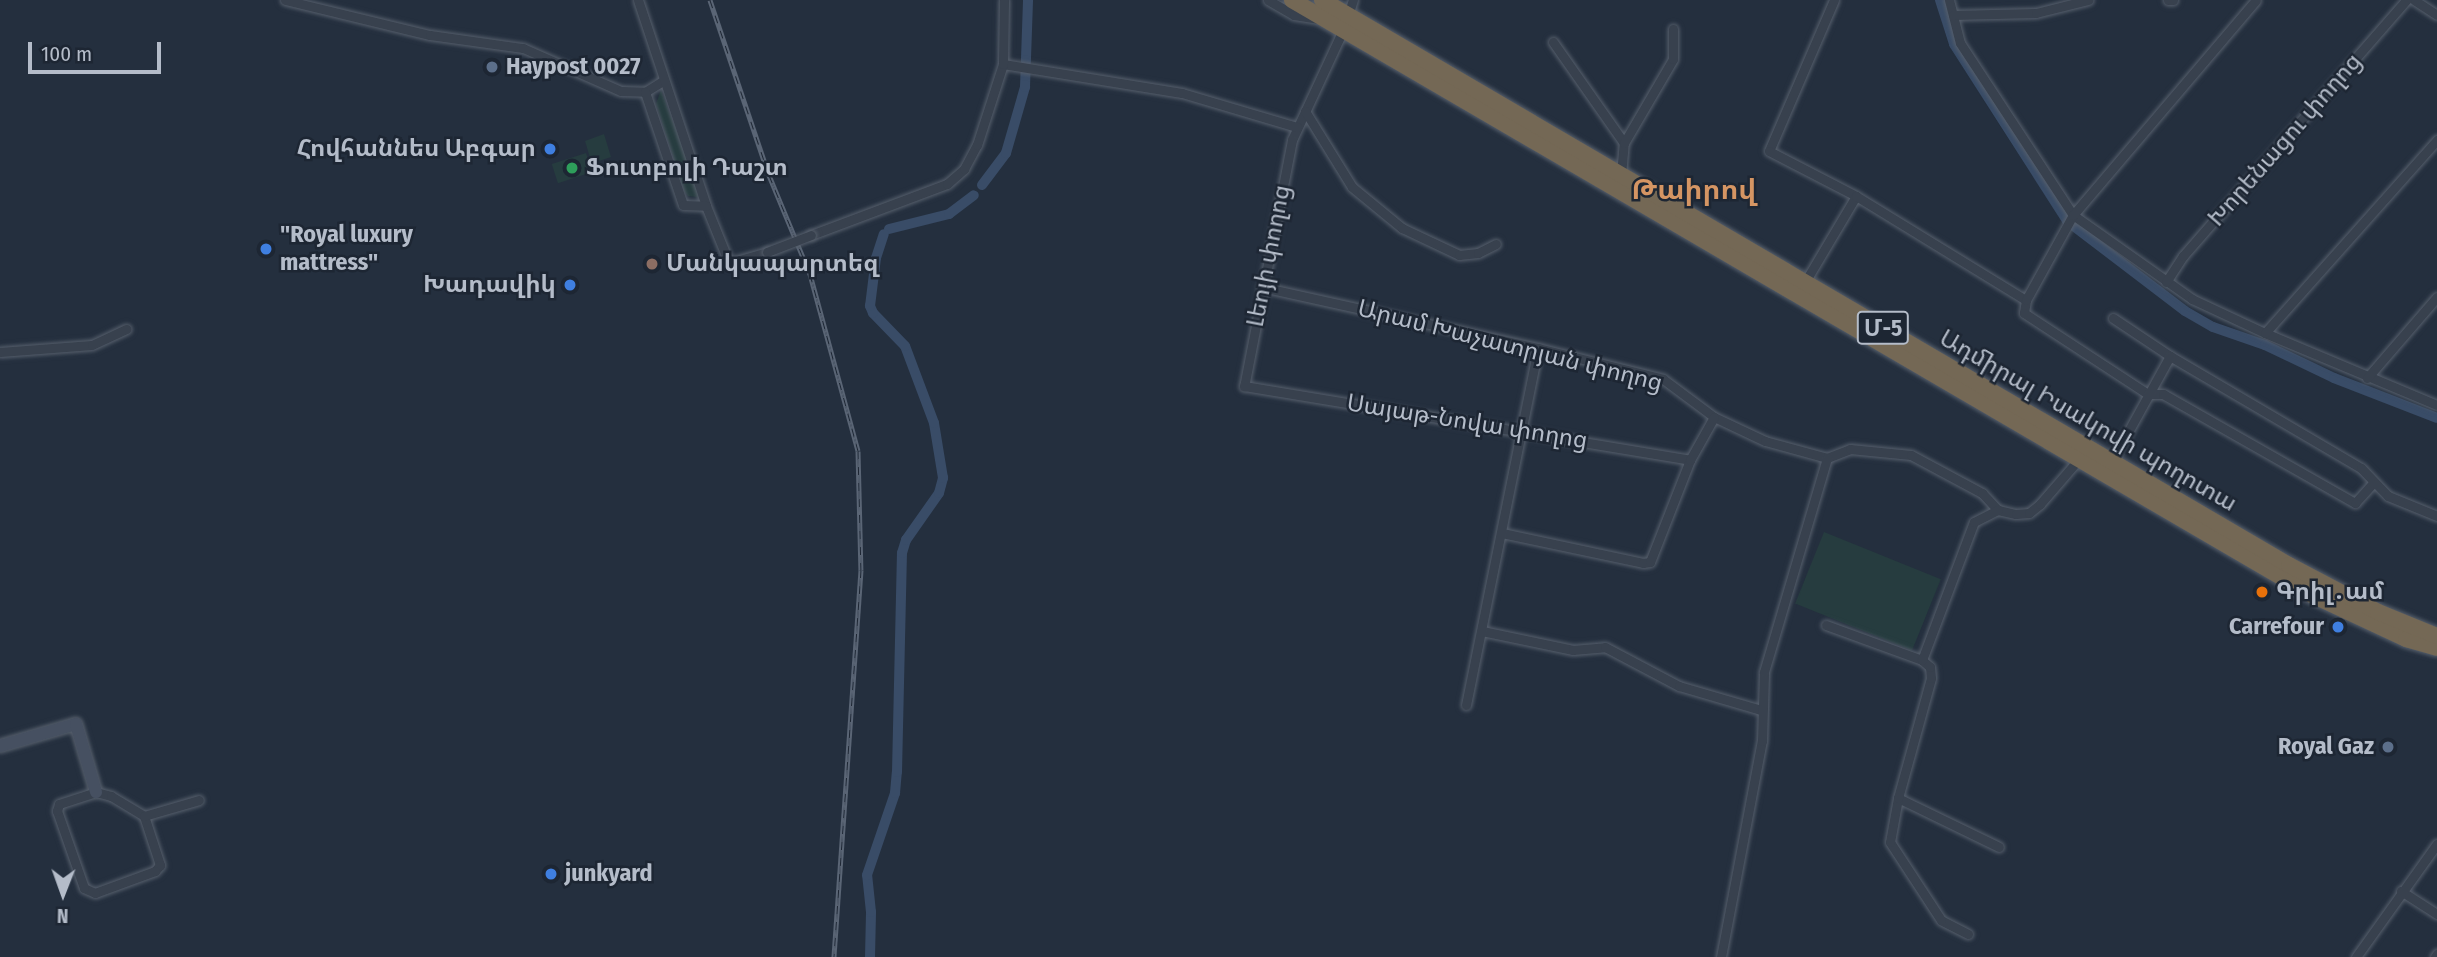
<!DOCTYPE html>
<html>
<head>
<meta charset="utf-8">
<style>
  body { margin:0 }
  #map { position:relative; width:2437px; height:957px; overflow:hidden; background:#242f3e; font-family:"Fira Sans Condensed","Noto Sans Armenian",sans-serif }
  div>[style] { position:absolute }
  .green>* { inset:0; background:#263c3f; transform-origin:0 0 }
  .canal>* { height:10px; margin:-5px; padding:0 5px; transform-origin:5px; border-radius:5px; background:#394c67 }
  .roads { filter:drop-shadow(0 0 2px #565f6c) drop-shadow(0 0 2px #565f6c) }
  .street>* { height:9px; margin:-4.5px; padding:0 4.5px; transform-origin:4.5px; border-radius:4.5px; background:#38414e }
  .secondary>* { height:12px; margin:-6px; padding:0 6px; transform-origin:6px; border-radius:6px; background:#465061 }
  .highway>* { height:16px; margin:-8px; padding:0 8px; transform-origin:8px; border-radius:8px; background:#746855 }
  .rail>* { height:5px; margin-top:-2.5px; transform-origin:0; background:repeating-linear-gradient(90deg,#1d2633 0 8px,#5a6575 0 16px); box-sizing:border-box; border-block:2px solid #5a6575 }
  .bridges { filter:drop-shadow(0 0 2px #565f6c) drop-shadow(0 0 2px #565f6c) }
  .street-bridge>* { height:9px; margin:-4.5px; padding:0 4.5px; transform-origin:4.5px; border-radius:4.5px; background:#38414e }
  .dots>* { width:19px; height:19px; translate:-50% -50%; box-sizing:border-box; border:4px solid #1d2633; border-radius:50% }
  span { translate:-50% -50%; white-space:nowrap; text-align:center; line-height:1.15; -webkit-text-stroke:5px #1d2633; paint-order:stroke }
  .shield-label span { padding:2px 5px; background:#1d2633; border:2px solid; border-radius:5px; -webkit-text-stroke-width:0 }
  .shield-label { font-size:23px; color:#b4bcc9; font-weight:700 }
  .poi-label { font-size:24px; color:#b4bcc9; font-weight:700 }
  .left { translate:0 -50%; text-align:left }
  .right { translate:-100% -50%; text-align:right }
  .street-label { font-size:24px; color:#b4bcc9 }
  .quarter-label { font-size:28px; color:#d59563; font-weight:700 }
  .north { position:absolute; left:28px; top:859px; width:70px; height:70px; -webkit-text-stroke:5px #1d2633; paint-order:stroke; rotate:181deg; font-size:19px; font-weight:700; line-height:28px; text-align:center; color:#b4bcc9 }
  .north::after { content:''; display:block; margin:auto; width:24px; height:32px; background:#b4bcc9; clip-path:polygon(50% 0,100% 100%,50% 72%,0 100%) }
  .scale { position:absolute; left:28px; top:42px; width:133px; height:32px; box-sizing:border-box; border:4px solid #b4bcc9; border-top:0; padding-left:9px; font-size:21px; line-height:24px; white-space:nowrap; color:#b4bcc9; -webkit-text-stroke:5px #1d2633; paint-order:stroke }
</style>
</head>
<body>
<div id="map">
  <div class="green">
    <div style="clip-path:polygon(661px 90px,699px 191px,698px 197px,688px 196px,684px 191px,656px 104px)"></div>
    <div style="clip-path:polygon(604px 134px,611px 157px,599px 161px,594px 171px,585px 141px)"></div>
    <div style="left:586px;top:153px;width:20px;height:36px;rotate:72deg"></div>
    <div style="left:1824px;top:532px;width:126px;height:77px;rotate:22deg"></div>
  </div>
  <div class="canal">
    <div style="left:1940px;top:0;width:46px;rotate:72.3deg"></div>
    <div style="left:1954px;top:44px;width:210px;rotate:57.4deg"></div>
    <div style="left:2067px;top:221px;width:148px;rotate:37.3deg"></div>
    <div style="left:2185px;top:311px;width:32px;rotate:30deg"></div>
    <div style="left:2213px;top:327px;width:55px;rotate:19.1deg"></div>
    <div style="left:2265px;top:345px;width:76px;rotate:25.6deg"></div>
    <div style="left:2334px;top:378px;width:110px;rotate:21.2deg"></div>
    <div style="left:982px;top:185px;width:40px;rotate:-53deg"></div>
    <div style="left:1006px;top:153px;width:69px;rotate:-73.9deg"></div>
    <div style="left:1025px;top:87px;width:87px;rotate:-88deg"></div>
    <div style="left:889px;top:229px;width:62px;rotate:-14deg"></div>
    <div style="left:949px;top:214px;width:31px;rotate:-37deg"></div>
    <div style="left:870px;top:957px;width:45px;rotate:-88.7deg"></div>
    <div style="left:871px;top:912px;width:37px;rotate:-96deg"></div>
    <div style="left:867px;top:875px;width:87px;rotate:-71.1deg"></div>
    <div style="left:895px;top:793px;width:21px;rotate:-85deg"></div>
    <div style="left:897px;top:772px;width:219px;rotate:-88.7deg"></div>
    <div style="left:902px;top:553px;width:14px;rotate:-73deg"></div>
    <div style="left:906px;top:540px;width:57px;rotate:-54.9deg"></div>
    <div style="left:939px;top:493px;width:16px;rotate:-75deg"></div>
    <div style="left:943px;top:478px;width:56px;rotate:-99.3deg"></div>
    <div style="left:934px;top:423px;width:82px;rotate:-110.6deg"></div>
    <div style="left:905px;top:346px;width:46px;rotate:-134.1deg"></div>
    <div style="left:873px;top:313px;width:8px;rotate:-113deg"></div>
    <div style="left:870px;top:306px;width:48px;rotate:-82.9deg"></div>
    <div style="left:876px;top:258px;width:25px;rotate:-72deg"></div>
  </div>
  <div class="roads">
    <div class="street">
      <div style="left:285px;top:0;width:149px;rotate:13.6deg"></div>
      <div style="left:430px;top:35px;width:94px;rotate:8deg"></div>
      <div style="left:523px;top:48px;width:107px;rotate:23.7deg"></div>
      <div style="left:621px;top:91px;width:24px;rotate:2deg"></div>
      <div style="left:645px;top:92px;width:22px;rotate:-32deg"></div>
      <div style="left:638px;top:0;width:217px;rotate:71.7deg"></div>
      <div style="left:706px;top:206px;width:61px;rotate:68deg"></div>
      <div style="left:729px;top:263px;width:40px;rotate:-16deg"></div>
      <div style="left:1268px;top:0;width:30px;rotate:30deg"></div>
      <div style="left:1294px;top:15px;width:24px;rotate:9deg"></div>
      <div style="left:1834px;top:0;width:164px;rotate:113.3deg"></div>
      <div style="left:1769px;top:151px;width:98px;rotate:27.3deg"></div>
      <div style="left:1949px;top:0;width:44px;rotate:75.7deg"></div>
      <div style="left:1960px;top:43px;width:206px;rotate:56.7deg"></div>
      <div style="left:2073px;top:215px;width:146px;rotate:35.2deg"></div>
      <div style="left:2192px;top:299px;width:81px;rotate:25deg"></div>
      <div style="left:2265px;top:333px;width:186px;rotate:22.7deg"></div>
      <div style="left:2168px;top:0;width:5px"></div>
      <div style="left:2414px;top:0;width:27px;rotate:33deg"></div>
      <div style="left:1348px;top:15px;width:16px;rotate:-72deg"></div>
      <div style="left:1953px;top:15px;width:83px;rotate:-1.4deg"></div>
      <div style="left:2036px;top:13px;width:54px;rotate:-14deg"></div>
      <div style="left:1343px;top:30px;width:121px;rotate:114.9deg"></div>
      <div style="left:1292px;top:140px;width:251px;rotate:101deg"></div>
      <div style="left:1244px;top:386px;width:452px;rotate:9.4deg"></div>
      <div style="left:1553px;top:42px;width:123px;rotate:54.9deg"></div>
      <div style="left:1003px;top:64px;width:181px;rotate:9.2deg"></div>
      <div style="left:1182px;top:93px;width:120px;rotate:16.5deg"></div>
      <div style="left:645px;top:92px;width:119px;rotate:71.4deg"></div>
      <div style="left:683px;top:205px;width:23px;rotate:2deg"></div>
      <div style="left:1305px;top:111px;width:89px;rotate:58.3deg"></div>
      <div style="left:1352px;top:187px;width:65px;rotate:39.4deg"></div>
      <div style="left:1402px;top:228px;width:63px;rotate:25.3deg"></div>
      <div style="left:1459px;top:255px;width:19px;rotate:-6deg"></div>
      <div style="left:1478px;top:253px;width:20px;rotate:-27deg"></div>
      <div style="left:1621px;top:175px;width:32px;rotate:-85deg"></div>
      <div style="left:1624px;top:143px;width:97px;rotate:-59.7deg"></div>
      <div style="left:1673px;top:59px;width:30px;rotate:-90deg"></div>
      <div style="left:811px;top:235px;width:145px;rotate:-20.6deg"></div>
      <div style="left:947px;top:184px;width:23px;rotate:-41deg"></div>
      <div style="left:964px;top:169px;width:27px;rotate:-62deg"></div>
      <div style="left:977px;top:145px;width:85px;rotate:-72.2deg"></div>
      <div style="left:1003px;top:64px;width:64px;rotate:-89.1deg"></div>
      <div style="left:1805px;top:282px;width:100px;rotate:-59.3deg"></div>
      <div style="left:1856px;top:196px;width:199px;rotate:31.5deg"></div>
      <div style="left:2026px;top:300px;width:13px;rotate:99deg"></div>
      <div style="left:2024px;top:313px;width:148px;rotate:33.2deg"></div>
      <div style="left:2148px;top:394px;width:15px"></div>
      <div style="left:2163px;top:394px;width:221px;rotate:29.6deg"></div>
      <div style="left:2355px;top:503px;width:27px;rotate:-48deg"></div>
      <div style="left:2166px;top:282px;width:31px;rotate:-57deg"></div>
      <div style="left:2183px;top:256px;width:340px;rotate:-48.9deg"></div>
      <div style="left:1262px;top:287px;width:283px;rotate:12.5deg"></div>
      <div style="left:1538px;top:348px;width:129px;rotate:13.9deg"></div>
      <div style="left:1663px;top:379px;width:64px;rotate:36.7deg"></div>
      <div style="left:1714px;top:417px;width:56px;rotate:25.2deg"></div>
      <div style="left:1765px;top:441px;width:64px;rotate:15.3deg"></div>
      <div style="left:2026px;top:300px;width:97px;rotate:-61.1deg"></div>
      <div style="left:2073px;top:215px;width:282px;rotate:-49.6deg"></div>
      <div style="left:2113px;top:318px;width:69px;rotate:33.7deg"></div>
      <div style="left:2170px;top:356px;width:221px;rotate:30.4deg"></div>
      <div style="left:2361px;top:468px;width:39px;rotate:46deg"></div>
      <div style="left:2388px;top:496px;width:53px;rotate:22.2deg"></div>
      <div style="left:2265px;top:333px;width:259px;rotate:-48.3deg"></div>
      <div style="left:0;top:352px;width:92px;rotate:-4.4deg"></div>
      <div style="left:92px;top:345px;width:38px;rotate:-25deg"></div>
      <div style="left:2367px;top:378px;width:107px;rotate:-49.2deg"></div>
      <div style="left:1827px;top:458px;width:25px;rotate:-21deg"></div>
      <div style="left:1850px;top:449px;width:61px;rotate:5.6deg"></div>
      <div style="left:1911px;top:455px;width:81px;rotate:28.2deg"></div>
      <div style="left:1982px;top:493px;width:23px;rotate:47deg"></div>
      <div style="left:1998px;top:510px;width:18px;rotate:13deg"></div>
      <div style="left:2016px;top:514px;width:13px;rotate:-4deg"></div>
      <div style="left:2029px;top:513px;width:14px;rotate:-39deg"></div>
      <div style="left:2040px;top:504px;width:60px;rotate:-49.1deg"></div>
      <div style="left:2112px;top:461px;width:120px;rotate:-61.1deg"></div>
      <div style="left:1502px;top:533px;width:144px;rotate:12deg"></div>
      <div style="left:1643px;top:563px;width:7px;rotate:-8deg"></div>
      <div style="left:1650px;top:562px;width:110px;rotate:-68.6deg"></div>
      <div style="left:1690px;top:460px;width:49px;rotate:-60.8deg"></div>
      <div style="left:1826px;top:625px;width:102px;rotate:20deg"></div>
      <div style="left:1482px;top:631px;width:93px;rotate:11.8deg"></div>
      <div style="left:1573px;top:650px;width:32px;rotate:-5deg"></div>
      <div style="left:1605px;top:647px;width:84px;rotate:27.8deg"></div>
      <div style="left:1679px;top:686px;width:85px;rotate:16.3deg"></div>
      <div style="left:1466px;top:705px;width:364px;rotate:-78.6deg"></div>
      <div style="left:96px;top:792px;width:16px;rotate:15deg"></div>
      <div style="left:111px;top:796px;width:39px;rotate:31deg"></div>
      <div style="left:144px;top:816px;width:52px;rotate:71.9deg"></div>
      <div style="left:160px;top:865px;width:8px;rotate:130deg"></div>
      <div style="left:155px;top:871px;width:64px;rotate:159.9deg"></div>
      <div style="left:95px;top:893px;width:12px;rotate:-156deg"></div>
      <div style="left:84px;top:888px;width:82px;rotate:-109.3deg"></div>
      <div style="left:57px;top:811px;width:7px;rotate:-74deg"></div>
      <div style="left:59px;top:804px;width:39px;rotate:-18deg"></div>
      <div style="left:1898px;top:798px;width:112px;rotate:25.9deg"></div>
      <div style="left:144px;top:816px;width:57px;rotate:-16.2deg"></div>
      <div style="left:2401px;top:891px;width:43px;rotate:32.6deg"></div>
      <div style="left:1968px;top:934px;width:30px;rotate:-153deg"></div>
      <div style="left:1941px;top:920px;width:93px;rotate:-123.2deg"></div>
      <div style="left:1890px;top:842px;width:45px;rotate:-79.7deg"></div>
      <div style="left:1898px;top:798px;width:124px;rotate:-74.6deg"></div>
      <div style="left:1931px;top:678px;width:11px;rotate:-95deg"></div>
      <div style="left:1930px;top:667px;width:11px;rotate:-139deg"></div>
      <div style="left:1922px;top:660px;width:147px;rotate:-69.4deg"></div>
      <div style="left:1974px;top:522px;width:27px;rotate:-27deg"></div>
      <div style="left:1721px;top:957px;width:220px;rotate:-79.3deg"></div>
      <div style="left:1762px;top:741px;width:69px;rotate:-88.3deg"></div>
      <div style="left:1764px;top:672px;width:223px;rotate:-73.6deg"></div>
      <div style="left:2356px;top:957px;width:139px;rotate:-54.4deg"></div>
      <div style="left:2435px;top:957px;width:4px;rotate:-56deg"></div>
    </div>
    <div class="secondary">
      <div style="left:0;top:746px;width:79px;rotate:-16.1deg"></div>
      <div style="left:76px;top:724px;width:71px;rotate:73.6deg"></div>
    </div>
    <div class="highway">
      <div style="left:1292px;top:0;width:1181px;rotate:30.26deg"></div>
      <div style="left:2312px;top:595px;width:104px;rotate:25.1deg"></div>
      <div style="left:2406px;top:639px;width:32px;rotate:16deg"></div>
      <div style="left:1322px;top:0;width:1120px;rotate:30.3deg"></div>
      <div style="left:2289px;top:565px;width:101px;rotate:27.8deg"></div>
      <div style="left:2378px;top:612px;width:64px;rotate:22.1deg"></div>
    </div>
  </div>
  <div class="rail">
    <div style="left:710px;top:0;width:185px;rotate:71.4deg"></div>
    <div style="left:769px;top:175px;width:107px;rotate:67.5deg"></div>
    <div style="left:810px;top:274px;width:183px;rotate:74.8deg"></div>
    <div style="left:858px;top:451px;width:119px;rotate:88.6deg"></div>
    <div style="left:861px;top:570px;width:388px;rotate:94deg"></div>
  </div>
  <div class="bridges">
    <div class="street-bridge">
      <div style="left:767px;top:252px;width:47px;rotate:-21.1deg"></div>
    </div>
  </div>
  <div class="dots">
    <div style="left:492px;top:67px;background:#5c6f8a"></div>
    <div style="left:550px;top:149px;background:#3f7fe0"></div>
    <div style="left:572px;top:168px;background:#2e9e5b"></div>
    <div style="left:266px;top:249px;background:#3f7fe0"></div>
    <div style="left:652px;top:264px;background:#8d6e63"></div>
    <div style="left:570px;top:285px;background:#3f7fe0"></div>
    <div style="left:2262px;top:592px;background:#e8710a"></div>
    <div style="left:2338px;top:627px;background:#3f7fe0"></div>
    <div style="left:2388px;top:747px;background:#5c6f8a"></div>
    <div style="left:551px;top:874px;background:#3f7fe0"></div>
  </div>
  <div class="shield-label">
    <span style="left:1883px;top:328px">Մ-5</span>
  </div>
  <div class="poi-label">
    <span class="left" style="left:506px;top:67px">Haypost 0027</span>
    <span class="right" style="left:536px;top:149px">Հովհաննես Աբգար</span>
    <span class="left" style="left:586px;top:168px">Ֆուտբոլի Դաշտ</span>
    <span class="left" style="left:280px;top:249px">"Royal luxury<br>mattress"</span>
    <span class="left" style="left:666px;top:264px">Մանկապարտեզ</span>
    <span class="right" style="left:556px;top:285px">Խադավիկ</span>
    <span class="left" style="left:2276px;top:592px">Գրիլ․ամ</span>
    <span class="right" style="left:2324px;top:627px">Carrefour</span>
    <span class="right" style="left:2374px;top:747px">Royal Gaz</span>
    <span class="left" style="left:565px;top:874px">junkyard</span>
  </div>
  <div class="street-label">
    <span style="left:2285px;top:140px;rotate:-49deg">Խորենացու փողոց</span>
    <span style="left:1269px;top:256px;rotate:-79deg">Լեոյի փողոց</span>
    <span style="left:1510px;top:346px;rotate:14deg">Արամ Խաչատրյան փողոց</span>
    <span style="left:2088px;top:421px;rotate:30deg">Ադմիրալ Իսակովի պողոտա</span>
    <span style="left:1467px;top:422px;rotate:9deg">Սայաթ-Նովա փողոց</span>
  </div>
  <div class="quarter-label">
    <span style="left:1694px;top:190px">Թաիրով</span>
  </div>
  <div class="north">N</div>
  <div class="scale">100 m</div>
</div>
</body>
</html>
